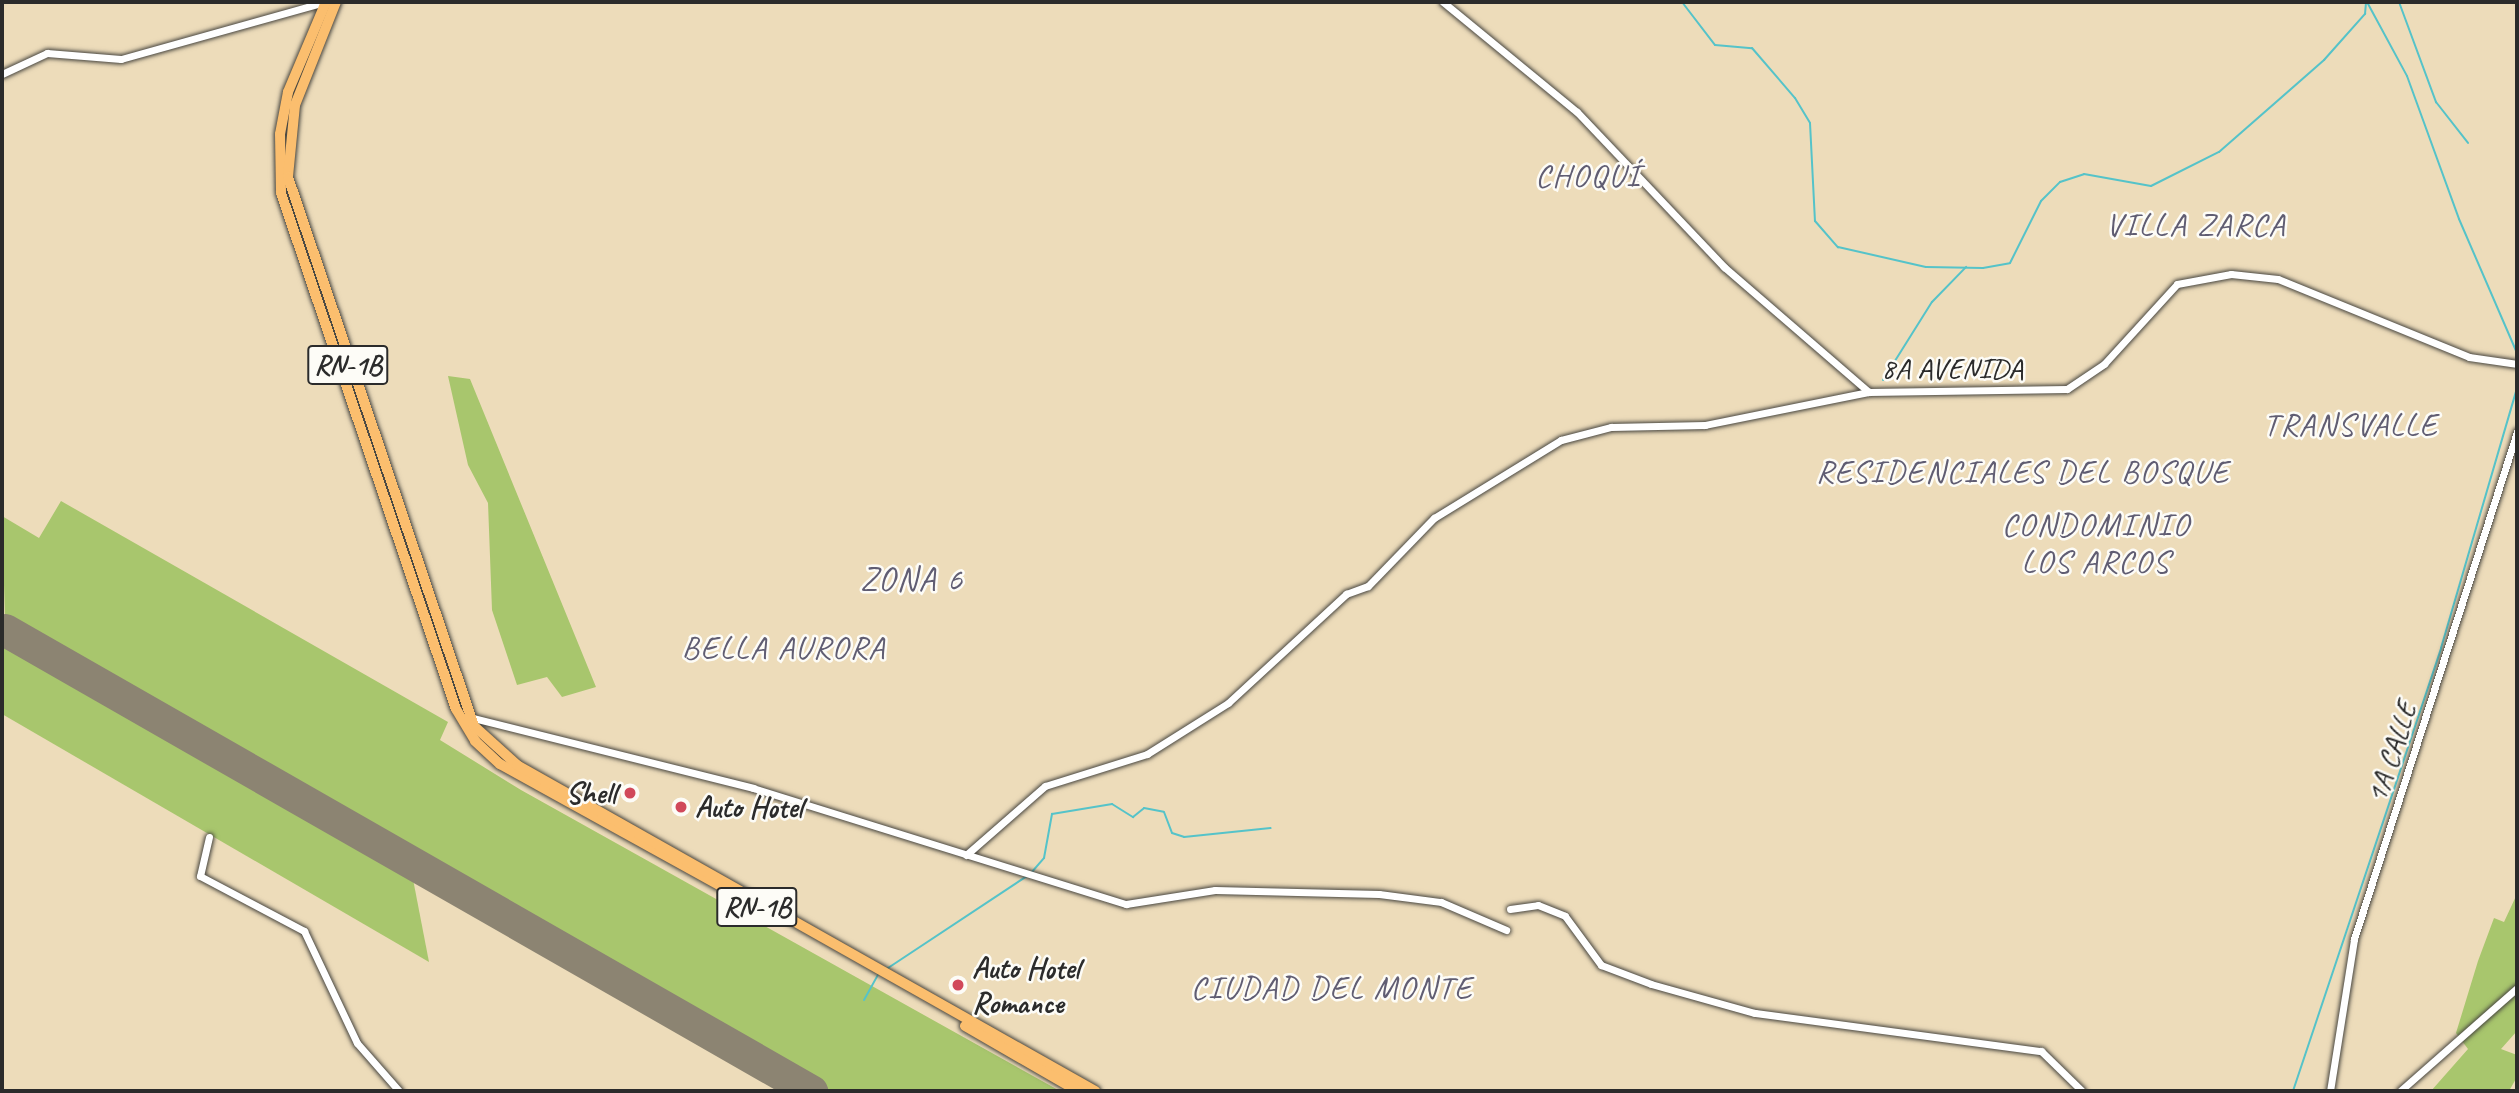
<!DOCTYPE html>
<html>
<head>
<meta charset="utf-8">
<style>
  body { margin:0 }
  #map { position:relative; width:2519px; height:1093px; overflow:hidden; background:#eddcba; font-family:Caveat,sans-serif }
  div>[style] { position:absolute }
  .green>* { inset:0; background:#a8c66d }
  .stream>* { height:2px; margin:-1px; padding:0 1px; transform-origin:1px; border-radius:1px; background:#55c3c9 }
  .taxiway>* { height:14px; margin:-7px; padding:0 7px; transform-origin:7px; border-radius:7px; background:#8c8472 }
  .runway>* { height:33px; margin:-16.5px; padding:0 16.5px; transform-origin:16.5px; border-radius:16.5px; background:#8c8472 }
  .roads { filter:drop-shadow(0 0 2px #484640) drop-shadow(0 0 2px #484640) }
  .minor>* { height:7px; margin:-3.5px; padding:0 3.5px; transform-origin:3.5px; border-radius:3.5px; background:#fff }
  .highway>* { height:10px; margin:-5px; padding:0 5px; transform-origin:5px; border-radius:5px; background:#fbbe6e }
  .dots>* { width:19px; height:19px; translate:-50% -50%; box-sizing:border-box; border:4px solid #fdfcf7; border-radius:50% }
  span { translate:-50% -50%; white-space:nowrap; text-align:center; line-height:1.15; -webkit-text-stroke:5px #fdfcf7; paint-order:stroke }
  .shield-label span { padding:2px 5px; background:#fdfcf7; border:2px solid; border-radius:5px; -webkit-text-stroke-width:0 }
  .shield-label { font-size:28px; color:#2b2b2b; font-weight:700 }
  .street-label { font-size:30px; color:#2b2b2b }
  .poi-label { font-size:30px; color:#2b2b2b; font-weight:700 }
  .right { translate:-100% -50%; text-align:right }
  .left { translate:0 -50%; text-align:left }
  .neighbourhood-label { font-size:32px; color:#605d72; letter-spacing:2px }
  .quarter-label { font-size:33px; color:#605d72; letter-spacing:2px }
  .frame { position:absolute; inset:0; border:4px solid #2b2b2b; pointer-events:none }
</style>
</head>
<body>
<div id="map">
  <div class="green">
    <div style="clip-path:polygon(448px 376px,470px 379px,596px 687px,562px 697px,547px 677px,517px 685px,492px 610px,488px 503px,468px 465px)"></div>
    <div style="clip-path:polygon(61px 501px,448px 722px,440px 740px,521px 790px,1060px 1091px,827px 1091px,5px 619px,2px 516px,39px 538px)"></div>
    <div style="clip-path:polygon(2px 638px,412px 874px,429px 962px,2px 714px)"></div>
    <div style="clip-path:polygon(2517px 894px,2517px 1031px,2501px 1049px,2517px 1055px,2517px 1077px,2509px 1091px,2431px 1091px,2468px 1049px,2456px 1033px,2478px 961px,2494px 918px,2504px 922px)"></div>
  </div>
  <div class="stream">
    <div style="left:1682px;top:2px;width:54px;rotate:52.5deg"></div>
    <div style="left:1715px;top:45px;width:37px;rotate:5deg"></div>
    <div style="left:1752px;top:48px;width:66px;rotate:49.3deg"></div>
    <div style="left:1795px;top:98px;width:29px;rotate:59deg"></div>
    <div style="left:1810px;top:123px;width:98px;rotate:87.1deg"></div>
    <div style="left:1815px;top:221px;width:35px;rotate:49deg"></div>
    <div style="left:1838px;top:247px;width:90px;rotate:12.8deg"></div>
    <div style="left:1926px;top:267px;width:57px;rotate:1deg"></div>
    <div style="left:1983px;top:268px;width:27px;rotate:-10deg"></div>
    <div style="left:2010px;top:263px;width:69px;rotate:-63.4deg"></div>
    <div style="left:2041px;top:201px;width:27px;rotate:-45deg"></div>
    <div style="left:2060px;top:182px;width:25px;rotate:-18deg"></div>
    <div style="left:2084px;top:174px;width:68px;rotate:10.2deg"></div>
    <div style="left:2151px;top:186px;width:76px;rotate:-26.6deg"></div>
    <div style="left:2219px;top:152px;width:140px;rotate:-41.2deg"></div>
    <div style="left:2324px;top:60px;width:62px;rotate:-48.3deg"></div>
    <div style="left:2365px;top:14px;width:12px;rotate:-85deg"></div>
    <div style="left:2367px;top:2px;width:84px;rotate:61.6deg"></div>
    <div style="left:2407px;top:76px;width:152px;rotate:70deg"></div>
    <div style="left:2459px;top:219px;width:146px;rotate:66.6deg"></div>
    <div style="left:2399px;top:2px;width:107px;rotate:69.7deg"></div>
    <div style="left:2436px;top:102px;width:52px;rotate:52deg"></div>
    <div style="left:1883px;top:380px;width:92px;rotate:-57.9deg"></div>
    <div style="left:1932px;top:302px;width:49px;rotate:-45.8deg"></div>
    <div style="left:1031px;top:873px;width:20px;rotate:-49deg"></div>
    <div style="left:1044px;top:858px;width:45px;rotate:-79.7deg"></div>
    <div style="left:1052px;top:814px;width:61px;rotate:-9.5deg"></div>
    <div style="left:1112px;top:804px;width:25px;rotate:32deg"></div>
    <div style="left:1133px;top:817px;width:14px;rotate:-39deg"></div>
    <div style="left:1144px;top:808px;width:20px;rotate:11deg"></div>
    <div style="left:1164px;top:812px;width:22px;rotate:69deg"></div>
    <div style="left:1172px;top:833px;width:13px;rotate:18deg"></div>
    <div style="left:1184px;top:837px;width:87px;rotate:-5.9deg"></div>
    <div style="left:888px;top:968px;width:167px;rotate:-33.5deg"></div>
    <div style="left:864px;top:1000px;width:29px;rotate:-61deg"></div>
    <div style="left:2293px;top:1091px;width:467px;rotate:-71.5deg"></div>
    <div style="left:2441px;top:648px;width:271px;rotate:-73.7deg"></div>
  </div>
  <div class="taxiway">
    <div style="left:2px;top:628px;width:4px;rotate:34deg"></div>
  </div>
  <div class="runway">
    <div style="left:5px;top:630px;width:929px;rotate:29.77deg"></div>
  </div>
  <div class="roads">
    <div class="minor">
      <div style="left:1443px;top:2px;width:173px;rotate:39.4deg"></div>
      <div style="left:1577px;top:112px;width:214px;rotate:46.5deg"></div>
      <div style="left:1724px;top:267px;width:191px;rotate:40.8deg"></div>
      <div style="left:1869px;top:392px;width:198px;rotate:-0.9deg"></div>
      <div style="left:2067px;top:389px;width:45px;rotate:-34deg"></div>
      <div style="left:2104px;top:364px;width:108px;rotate:-47.6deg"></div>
      <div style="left:2177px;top:284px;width:55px;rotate:-10.5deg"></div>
      <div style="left:2231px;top:274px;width:47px;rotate:6.1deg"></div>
      <div style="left:2278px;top:279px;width:206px;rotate:22.2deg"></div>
      <div style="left:2469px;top:357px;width:49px;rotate:8.3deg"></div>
      <div style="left:2px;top:74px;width:50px;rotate:-25deg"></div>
      <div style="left:47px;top:53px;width:74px;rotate:4.6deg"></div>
      <div style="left:121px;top:59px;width:212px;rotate:-15.6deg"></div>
      <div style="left:469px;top:717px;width:293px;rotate:14deg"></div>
      <div style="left:753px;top:788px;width:391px;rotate:17.3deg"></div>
      <div style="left:1126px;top:904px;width:90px;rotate:-8.9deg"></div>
      <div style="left:1215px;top:890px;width:164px;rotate:1.4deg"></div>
      <div style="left:1379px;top:894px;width:63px;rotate:7.4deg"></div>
      <div style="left:1441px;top:902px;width:71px;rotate:23.3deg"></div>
      <div style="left:209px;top:837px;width:40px;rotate:103deg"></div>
      <div style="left:200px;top:876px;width:118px;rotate:27.9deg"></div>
      <div style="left:304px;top:931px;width:124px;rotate:64.7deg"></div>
      <div style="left:357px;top:1043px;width:64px;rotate:48.8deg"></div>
      <div style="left:966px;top:855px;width:105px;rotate:-41.1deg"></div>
      <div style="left:1045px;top:786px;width:107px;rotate:-17.4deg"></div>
      <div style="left:1147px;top:754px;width:96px;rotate:-32.2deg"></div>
      <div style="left:1228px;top:703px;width:161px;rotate:-42.7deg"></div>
      <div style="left:1346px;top:594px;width:23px;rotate:-20deg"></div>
      <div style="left:1368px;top:586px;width:95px;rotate:-45.9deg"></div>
      <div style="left:1434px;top:518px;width:149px;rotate:-31.6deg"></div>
      <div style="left:1561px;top:440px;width:52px;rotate:-14.6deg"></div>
      <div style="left:1611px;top:427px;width:94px;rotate:-1.2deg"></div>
      <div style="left:1705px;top:425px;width:167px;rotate:-11.4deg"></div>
      <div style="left:1510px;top:909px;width:28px;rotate:-8deg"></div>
      <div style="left:1538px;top:905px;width:29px;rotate:22deg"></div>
      <div style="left:1565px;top:916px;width:61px;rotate:53.7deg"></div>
      <div style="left:1601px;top:965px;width:53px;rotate:20.8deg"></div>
      <div style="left:1651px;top:984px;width:108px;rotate:15.6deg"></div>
      <div style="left:1755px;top:1013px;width:289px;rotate:7.6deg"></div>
      <div style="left:2041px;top:1051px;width:57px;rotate:44.3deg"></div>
      <div style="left:2330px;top:1091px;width:154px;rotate:-81deg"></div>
      <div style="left:2354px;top:939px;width:533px;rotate:-72.18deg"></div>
      <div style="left:2400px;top:1091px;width:156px;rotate:-41.4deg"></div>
    </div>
    <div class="highway">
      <div style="left:326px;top:2px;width:98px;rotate:112.9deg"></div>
      <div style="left:288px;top:92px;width:43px;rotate:100.8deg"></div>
      <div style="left:280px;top:134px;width:59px;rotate:89deg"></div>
      <div style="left:281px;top:193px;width:545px;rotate:71.27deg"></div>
      <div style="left:456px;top:709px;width:37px;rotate:59deg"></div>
      <div style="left:475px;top:741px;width:34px;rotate:43deg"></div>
      <div style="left:500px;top:764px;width:294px;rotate:28.9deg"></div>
      <div style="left:336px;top:2px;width:111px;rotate:111.7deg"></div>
      <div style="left:295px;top:105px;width:72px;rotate:95.6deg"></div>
      <div style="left:288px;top:177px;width:580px;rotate:71.28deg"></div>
      <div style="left:474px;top:726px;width:58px;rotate:42.2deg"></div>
      <div style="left:517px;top:765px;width:664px;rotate:29.42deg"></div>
      <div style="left:965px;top:1026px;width:130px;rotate:29.9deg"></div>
    </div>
  </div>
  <div class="dots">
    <div style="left:630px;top:793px;background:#d1495b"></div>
    <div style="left:681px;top:807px;background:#d1495b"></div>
    <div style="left:958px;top:985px;background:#d1495b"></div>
  </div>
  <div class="shield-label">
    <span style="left:348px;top:365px">RN-1B</span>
    <span style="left:757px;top:907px">RN-1B</span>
  </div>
  <div class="street-label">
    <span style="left:1952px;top:368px">8A AVENIDA</span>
    <span style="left:2391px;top:752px;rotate:-72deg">1A CALLE</span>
  </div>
  <div class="poi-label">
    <span class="right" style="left:616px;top:793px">Shell</span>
    <span class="left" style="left:695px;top:807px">Auto Hotel</span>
    <span class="left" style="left:972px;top:985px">Auto Hotel<br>Romance</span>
  </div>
  <div class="neighbourhood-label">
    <span style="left:1588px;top:176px">CHOQUÍ</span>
    <span style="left:2196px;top:225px">VILLA ZARCA</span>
    <span style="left:2351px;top:425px">TRANSVALLE</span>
    <span style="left:2023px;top:472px">RESIDENCIALES DEL BOSQUE</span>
    <span style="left:2096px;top:544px">CONDOMINIO<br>LOS ARCOS</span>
    <span style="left:784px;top:648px">BELLA AURORA</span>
    <span style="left:1332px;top:988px">CIUDAD DEL MONTE</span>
  </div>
  <div class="quarter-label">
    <span style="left:912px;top:580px">ZONA 6</span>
  </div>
  <div class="frame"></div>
</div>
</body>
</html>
